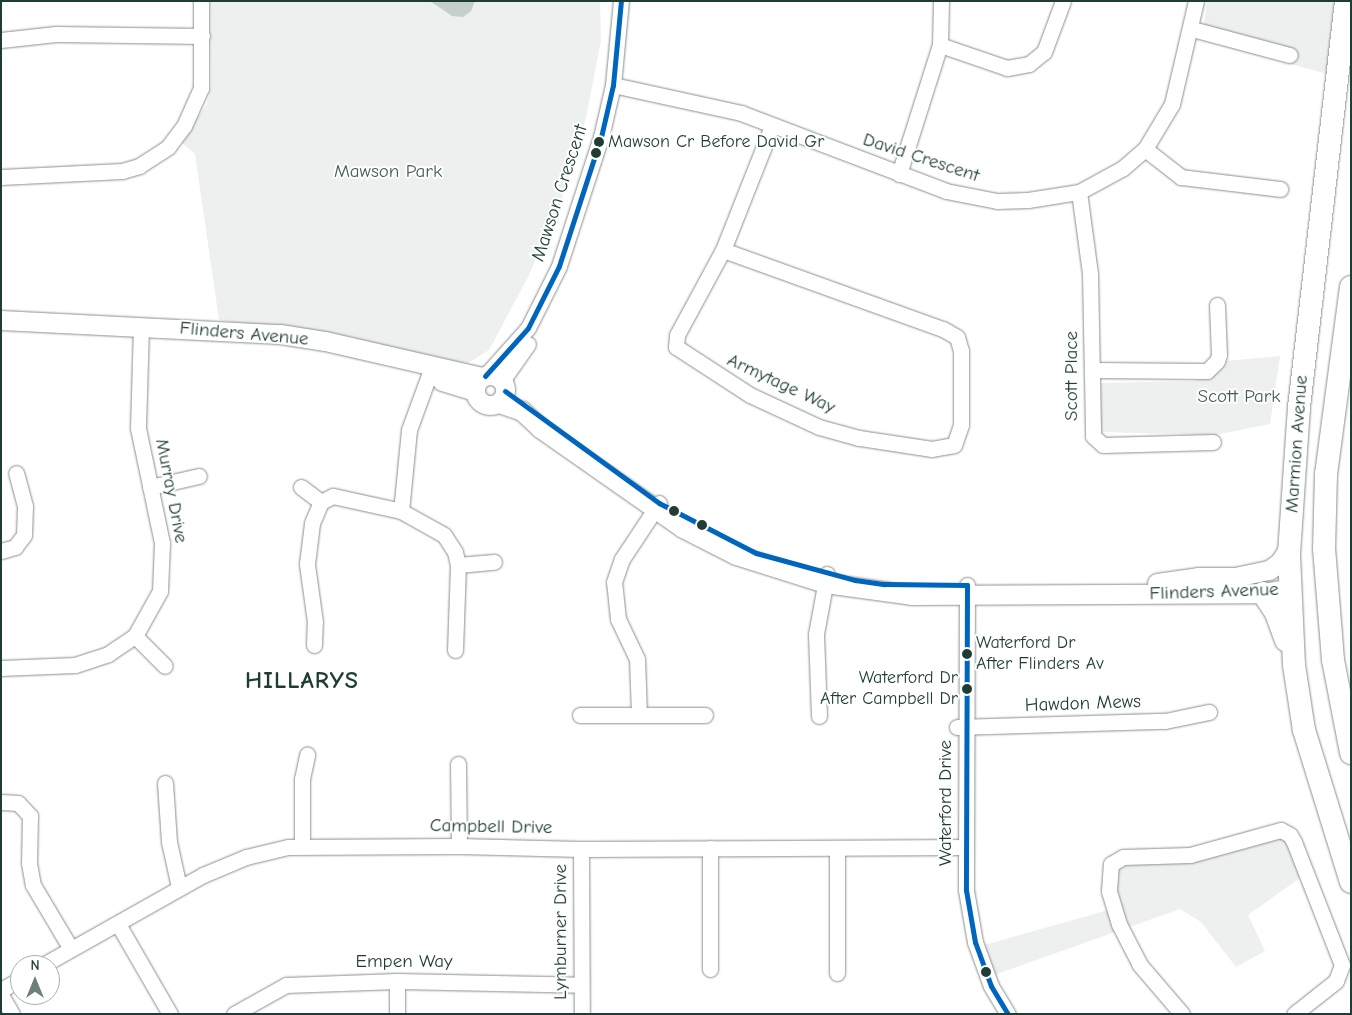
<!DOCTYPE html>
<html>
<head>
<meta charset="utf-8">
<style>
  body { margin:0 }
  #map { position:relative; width:1352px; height:1015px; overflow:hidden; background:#fff; font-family:"Comic Neue",sans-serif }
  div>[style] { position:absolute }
  .built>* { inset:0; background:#edf0ef }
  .water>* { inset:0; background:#c7cfcd }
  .roads { filter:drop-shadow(0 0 1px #898f8d) drop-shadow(0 0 1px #898f8d) }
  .minor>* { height:15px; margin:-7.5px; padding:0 7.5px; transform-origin:7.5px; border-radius:7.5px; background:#fff }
  .major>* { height:19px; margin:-9.5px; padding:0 9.5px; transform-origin:9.5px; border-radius:9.5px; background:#fff }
  .major>.ring { margin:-9.5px; padding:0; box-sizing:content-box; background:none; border:19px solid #fff; border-radius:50% }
  .highway>* { height:22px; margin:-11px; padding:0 11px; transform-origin:11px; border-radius:11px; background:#fff }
  .bus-1>* { height:5px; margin:-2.5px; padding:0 2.5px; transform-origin:2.5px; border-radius:2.5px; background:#0065bd }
  .dots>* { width:14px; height:14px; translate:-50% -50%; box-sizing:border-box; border:2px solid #fff; border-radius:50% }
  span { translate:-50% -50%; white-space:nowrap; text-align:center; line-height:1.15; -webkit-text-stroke:4px #fff; paint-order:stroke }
  .bus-label { font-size:18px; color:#1f3d34 }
  .left { translate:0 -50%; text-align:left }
  .right { translate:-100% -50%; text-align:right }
  .street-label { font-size:19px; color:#1f3d34 }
  .park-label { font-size:19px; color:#455e57 }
  .district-label { font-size:24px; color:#1f3d34; font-weight:700; letter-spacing:1px }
  .frame { position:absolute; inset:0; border:2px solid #1f3d34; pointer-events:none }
  .north { position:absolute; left:10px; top:955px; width:50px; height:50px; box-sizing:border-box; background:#fff; border:1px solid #a5b1ae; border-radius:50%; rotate:0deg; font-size:14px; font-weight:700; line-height:20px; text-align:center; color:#1f3d34 }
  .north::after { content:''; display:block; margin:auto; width:18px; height:22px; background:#6d817b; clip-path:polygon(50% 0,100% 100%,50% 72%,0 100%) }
</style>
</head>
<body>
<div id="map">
  <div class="built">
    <div style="clip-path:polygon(210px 1px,600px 1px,601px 40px,586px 118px,559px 207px,528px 277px,489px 350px,468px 363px,444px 363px,326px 335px,219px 320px,195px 154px,181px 142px,207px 104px,211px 85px)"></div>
    <div style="clip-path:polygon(1207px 1px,1342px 1px,1334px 76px,1202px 39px)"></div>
    <div style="clip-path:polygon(1280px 356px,1270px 424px,1215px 435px,1100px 432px,1101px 383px,1193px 381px,1211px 377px,1221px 370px,1226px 361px)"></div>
    <div style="clip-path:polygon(1286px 832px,1307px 873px,1248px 915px,1265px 951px,1236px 967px,1201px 922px,1180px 909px,994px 975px,981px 946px,1119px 907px,1111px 886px,1118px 866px,1135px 856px,1192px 860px)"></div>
  </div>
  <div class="water">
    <div style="clip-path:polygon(430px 1px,475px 1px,471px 11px,463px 17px,452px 16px)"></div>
  </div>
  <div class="roads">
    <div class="minor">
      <div style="left:1192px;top:29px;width:101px;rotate:14.9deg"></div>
      <div style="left:1px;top:40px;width:55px;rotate:-6.2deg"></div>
      <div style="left:56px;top:34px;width:146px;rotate:0.8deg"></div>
      <div style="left:940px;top:45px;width:71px;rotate:18.9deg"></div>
      <div style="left:1007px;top:68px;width:22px;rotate:-10deg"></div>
      <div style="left:1029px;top:64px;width:19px;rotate:-39deg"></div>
      <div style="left:1044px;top:52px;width:54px;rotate:-69.6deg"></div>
      <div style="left:613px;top:85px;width:131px;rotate:12.3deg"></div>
      <div style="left:741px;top:113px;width:219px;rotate:20.8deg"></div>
      <div style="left:946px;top:191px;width:52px;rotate:11.1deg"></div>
      <div style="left:997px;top:201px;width:31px;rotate:-2deg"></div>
      <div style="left:1028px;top:200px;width:52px;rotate:-8.9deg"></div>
      <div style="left:1079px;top:192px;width:50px;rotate:-28.6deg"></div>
      <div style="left:1123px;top:168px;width:29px;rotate:-41deg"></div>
      <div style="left:1145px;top:149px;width:52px;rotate:-59deg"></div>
      <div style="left:1172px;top:104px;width:106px;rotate:-76.9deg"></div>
      <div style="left:1145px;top:149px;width:46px;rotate:37.9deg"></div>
      <div style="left:1181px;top:177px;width:100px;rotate:6.9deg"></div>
      <div style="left:899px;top:174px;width:135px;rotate:-72.4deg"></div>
      <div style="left:940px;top:45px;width:44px;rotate:-88.7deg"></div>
      <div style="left:1px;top:177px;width:121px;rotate:-2.8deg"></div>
      <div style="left:122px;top:171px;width:18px;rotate:-16deg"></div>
      <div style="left:139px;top:166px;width:35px;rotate:-33deg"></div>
      <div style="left:168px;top:147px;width:26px;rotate:-53deg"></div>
      <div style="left:184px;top:126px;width:42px;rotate:-65.9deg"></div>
      <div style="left:201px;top:88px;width:87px;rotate:-90deg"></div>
      <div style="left:1079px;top:192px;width:82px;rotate:82.3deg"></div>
      <div style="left:1090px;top:273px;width:163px;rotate:88.9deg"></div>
      <div style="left:1093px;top:436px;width:13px;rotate:42deg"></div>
      <div style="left:1103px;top:445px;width:110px;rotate:-1.6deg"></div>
      <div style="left:723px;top:250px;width:234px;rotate:19.8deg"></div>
      <div style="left:943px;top:329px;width:16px;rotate:30deg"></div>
      <div style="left:957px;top:337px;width:15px;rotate:74deg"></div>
      <div style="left:961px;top:351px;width:74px;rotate:90deg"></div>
      <div style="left:961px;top:425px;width:21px;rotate:109deg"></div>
      <div style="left:954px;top:445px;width:22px;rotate:170deg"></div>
      <div style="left:932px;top:449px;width:74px;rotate:-171.4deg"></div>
      <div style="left:859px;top:438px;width:41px;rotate:-164.6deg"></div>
      <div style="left:819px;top:427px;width:76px;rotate:-155.1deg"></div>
      <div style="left:750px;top:395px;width:88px;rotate:-147deg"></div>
      <div style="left:676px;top:347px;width:12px;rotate:-85deg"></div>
      <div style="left:677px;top:335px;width:97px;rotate:-61.6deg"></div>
      <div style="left:723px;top:250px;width:133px;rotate:-68.4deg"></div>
      <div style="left:432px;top:367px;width:67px;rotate:110.1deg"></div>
      <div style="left:409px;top:430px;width:81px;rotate:95.6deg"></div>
      <div style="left:401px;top:511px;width:49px;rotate:29.2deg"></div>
      <div style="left:444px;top:535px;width:20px;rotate:57deg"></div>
      <div style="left:455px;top:552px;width:13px;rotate:77deg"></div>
      <div style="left:458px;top:565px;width:85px;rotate:92deg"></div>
      <div style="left:1092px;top:370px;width:115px;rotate:0.5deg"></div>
      <div style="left:1207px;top:371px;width:14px;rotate:-45deg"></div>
      <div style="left:1217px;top:361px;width:6px;rotate:-72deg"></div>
      <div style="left:1219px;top:355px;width:50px;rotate:-92.3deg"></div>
      <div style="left:485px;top:376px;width:64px;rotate:-48.1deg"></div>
      <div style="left:528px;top:328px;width:69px;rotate:-63.4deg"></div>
      <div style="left:559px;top:266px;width:136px;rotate:-72deg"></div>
      <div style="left:601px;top:137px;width:53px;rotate:-77deg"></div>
      <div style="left:613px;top:85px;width:84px;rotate:-84.6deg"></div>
      <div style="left:502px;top:381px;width:45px;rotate:-54.9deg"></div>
      <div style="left:150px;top:487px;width:50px;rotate:-12.7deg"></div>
      <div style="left:301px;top:487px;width:25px;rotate:37deg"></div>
      <div style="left:1px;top:551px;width:15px;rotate:-16deg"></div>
      <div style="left:15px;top:547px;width:15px;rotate:-53deg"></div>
      <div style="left:24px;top:535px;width:29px;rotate:-88deg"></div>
      <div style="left:25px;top:506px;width:34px;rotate:-105deg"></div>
      <div style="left:458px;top:565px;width:36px;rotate:-5deg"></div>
      <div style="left:967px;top:585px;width:305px;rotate:90.2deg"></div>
      <div style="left:966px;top:890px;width:53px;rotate:80.2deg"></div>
      <div style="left:975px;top:942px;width:47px;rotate:70deg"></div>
      <div style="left:991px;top:986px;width:33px;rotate:59deg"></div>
      <div style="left:135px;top:636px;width:42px;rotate:45deg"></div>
      <div style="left:314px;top:645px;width:23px;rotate:-88deg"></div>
      <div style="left:315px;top:622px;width:59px;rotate:-97.9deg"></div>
      <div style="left:307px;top:564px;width:41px;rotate:-83deg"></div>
      <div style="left:312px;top:523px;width:23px;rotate:-67deg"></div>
      <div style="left:321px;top:502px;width:13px;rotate:-27deg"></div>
      <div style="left:333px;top:496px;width:70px;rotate:12.4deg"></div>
      <div style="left:1px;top:668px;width:74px;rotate:-2.3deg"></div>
      <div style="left:75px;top:665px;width:35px;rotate:-18deg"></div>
      <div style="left:108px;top:654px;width:32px;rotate:-34deg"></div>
      <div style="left:135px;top:636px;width:51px;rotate:-60.9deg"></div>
      <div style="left:160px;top:591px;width:48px;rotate:-87.6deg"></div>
      <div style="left:162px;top:543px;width:117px;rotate:-101.8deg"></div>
      <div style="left:138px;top:428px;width:102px;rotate:-88.3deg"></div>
      <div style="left:580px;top:715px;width:125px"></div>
      <div style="left:639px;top:715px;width:56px;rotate:-92deg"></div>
      <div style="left:637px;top:659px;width:44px;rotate:-115.4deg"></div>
      <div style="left:618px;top:619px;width:37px;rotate:-96deg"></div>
      <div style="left:614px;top:582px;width:24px;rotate:-71deg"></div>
      <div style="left:622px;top:559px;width:67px;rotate:-56.5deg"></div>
      <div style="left:819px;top:716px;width:82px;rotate:-92.1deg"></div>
      <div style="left:816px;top:634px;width:61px;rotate:-79.6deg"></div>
      <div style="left:957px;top:727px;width:208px;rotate:-1.7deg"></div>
      <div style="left:1165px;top:721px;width:45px;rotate:-11.6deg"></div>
      <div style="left:458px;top:764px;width:82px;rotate:89.3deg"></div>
      <div style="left:165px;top:783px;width:59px;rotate:86.1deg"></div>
      <div style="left:169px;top:842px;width:46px;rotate:77.5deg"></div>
      <div style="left:1px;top:802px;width:17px;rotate:3deg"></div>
      <div style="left:18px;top:803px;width:18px;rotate:47deg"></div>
      <div style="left:30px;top:816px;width:47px;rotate:91.2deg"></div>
      <div style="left:29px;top:863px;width:22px;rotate:80deg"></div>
      <div style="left:33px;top:885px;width:74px;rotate:59.3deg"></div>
      <div style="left:302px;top:845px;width:66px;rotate:-90deg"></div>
      <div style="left:302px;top:779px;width:25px;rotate:-78deg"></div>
      <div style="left:710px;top:848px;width:121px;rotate:90deg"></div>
      <div style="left:581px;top:849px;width:165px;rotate:89.7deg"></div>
      <div style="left:837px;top:849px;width:124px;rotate:90deg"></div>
      <div style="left:118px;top:924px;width:104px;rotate:60deg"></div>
      <div style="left:43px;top:965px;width:184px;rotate:-29.4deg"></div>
      <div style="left:203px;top:875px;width:47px;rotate:-22.7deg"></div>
      <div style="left:246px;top:857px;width:43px;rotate:-13.4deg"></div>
      <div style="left:288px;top:847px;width:171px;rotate:-0.3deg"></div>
      <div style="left:459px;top:846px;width:122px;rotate:1.4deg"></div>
      <div style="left:581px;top:849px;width:385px;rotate:-0.3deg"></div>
      <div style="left:1px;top:990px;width:22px;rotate:-30deg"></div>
      <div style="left:1px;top:995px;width:22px;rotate:60deg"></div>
      <div style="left:234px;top:1014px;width:60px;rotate:-29.1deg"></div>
      <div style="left:286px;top:985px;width:111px;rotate:-2.1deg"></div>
      <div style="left:397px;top:981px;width:184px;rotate:1.2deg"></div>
      <div style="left:397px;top:1014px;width:33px;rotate:-90deg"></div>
      <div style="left:1182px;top:1014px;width:65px;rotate:-130.6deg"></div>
      <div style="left:1140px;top:965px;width:46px;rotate:-117.1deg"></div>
      <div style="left:1119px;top:924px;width:34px;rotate:-107deg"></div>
      <div style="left:1109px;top:891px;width:27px;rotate:-86deg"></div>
      <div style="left:1111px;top:864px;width:14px;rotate:-30deg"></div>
      <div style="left:1123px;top:857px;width:67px;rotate:-1.7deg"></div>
      <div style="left:1190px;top:855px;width:94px;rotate:-15.4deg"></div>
      <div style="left:1281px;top:830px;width:10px;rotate:29deg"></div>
      <div style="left:1290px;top:835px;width:8px;rotate:60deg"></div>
      <div style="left:1294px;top:842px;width:132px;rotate:68.7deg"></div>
      <div style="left:1342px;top:965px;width:17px;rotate:111deg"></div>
      <div style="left:1336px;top:981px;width:53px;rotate:141.8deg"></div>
    </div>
    <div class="major">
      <div style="left:1px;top:320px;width:279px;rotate:2.9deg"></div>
      <div style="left:280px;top:334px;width:46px;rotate:8.8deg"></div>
      <div style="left:325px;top:341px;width:161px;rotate:12.9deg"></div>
      <div class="ring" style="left:475px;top:375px;width:11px;height:11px"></div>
      <div style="left:442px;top:381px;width:34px;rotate:17deg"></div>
      <div style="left:499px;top:403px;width:24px;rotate:19deg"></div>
      <div style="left:522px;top:411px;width:25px;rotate:43deg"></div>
      <div style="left:540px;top:428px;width:174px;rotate:35deg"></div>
      <div style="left:683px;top:528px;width:59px;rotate:27deg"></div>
      <div style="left:736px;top:555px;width:93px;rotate:17.5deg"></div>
      <div style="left:825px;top:583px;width:87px;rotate:7.9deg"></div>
      <div style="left:911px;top:595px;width:352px;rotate:-0.3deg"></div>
      <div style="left:1263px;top:593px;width:28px;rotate:-10deg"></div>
      <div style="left:1157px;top:583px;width:41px;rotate:-8.3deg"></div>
      <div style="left:1198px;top:577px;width:37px"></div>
      <div style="left:1235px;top:577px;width:35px;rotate:-12deg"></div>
      <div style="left:1269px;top:570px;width:14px;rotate:-36deg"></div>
      <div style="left:1280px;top:562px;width:19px;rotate:-58deg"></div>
    </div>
    <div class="highway">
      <div style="left:1346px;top:1px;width:409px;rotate:96.6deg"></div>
      <div style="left:1299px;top:407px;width:148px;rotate:93.9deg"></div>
      <div style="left:1289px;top:555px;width:110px;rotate:87.4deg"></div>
      <div style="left:1294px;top:665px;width:66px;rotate:81.3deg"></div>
      <div style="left:1304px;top:730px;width:159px;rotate:72.8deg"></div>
      <div style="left:1351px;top:287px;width:189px;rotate:97.6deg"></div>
      <div style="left:1326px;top:474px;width:74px;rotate:91.5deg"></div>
      <div style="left:1324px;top:548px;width:112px;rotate:85.4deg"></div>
      <div style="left:1333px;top:660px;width:95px;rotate:79deg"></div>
      <div style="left:1263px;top:593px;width:24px;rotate:57deg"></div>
      <div style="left:1276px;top:613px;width:29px;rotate:70deg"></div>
    </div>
  </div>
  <div class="bus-1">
    <div style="left:485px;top:376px;width:64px;rotate:-48.1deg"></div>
    <div style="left:528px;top:328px;width:69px;rotate:-63.4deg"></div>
    <div style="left:559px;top:266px;width:136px;rotate:-72deg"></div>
    <div style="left:601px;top:137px;width:53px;rotate:-77deg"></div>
    <div style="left:613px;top:85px;width:84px;rotate:-84.6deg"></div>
    <div style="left:505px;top:391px;width:190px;rotate:36deg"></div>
    <div style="left:659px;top:503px;width:109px;rotate:27.3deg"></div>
    <div style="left:756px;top:553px;width:103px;rotate:15.3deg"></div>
    <div style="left:855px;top:580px;width:30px;rotate:8deg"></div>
    <div style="left:885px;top:584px;width:82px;rotate:0.7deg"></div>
    <div style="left:967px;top:585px;width:305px;rotate:90.2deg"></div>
    <div style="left:966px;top:890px;width:53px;rotate:80.2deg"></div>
    <div style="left:975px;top:942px;width:47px;rotate:70deg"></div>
    <div style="left:991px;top:986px;width:33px;rotate:59deg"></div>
  </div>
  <div class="dots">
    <div style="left:599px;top:142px;background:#1f3d34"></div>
    <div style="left:596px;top:153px;background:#1f3d34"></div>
    <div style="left:674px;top:511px;background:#1f3d34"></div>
    <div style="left:702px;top:525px;background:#1f3d34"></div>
    <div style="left:967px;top:654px;background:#1f3d34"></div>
    <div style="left:967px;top:689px;background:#1f3d34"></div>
    <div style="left:986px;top:972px;background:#1f3d34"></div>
  </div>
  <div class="bus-label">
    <span class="left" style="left:608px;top:142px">Mawson Cr Before David Gr</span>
    <span class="left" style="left:976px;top:654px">Waterford Dr<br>After Flinders Av</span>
    <span class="right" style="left:958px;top:689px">Waterford Dr<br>After Campbell Dr</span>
  </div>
  <div class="street-label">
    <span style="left:921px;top:158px;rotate:18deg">David Crescent</span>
    <span style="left:560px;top:193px;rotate:-72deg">Mawson Crescent</span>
    <span style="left:244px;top:334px;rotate:5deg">Flinders Avenue</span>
    <span style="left:1072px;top:376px;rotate:-90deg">Scott Place</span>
    <span style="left:781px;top:384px;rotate:25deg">Armytage Way</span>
    <span style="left:1297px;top:444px;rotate:-86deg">Marmion Avenue</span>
    <span style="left:171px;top:491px;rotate:79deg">Murray Drive</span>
    <span style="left:1214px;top:592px;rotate:-2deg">Flinders Avenue</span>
    <span style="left:1083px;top:704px;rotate:-2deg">Hawdon Mews</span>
    <span style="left:946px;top:803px;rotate:-90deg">Waterford Drive</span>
    <span style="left:491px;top:827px;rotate:1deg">Campbell Drive</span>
    <span style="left:561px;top:932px;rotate:-90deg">Lymburner Drive</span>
    <span style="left:404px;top:962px">Empen Way</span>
  </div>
  <div class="park-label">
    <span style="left:388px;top:172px">Mawson Park</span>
    <span style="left:1239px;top:397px">Scott Park</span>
  </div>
  <div class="district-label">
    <span style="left:302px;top:681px">HILLARYS</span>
  </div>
  <div class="frame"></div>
  <div class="north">N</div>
</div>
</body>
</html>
